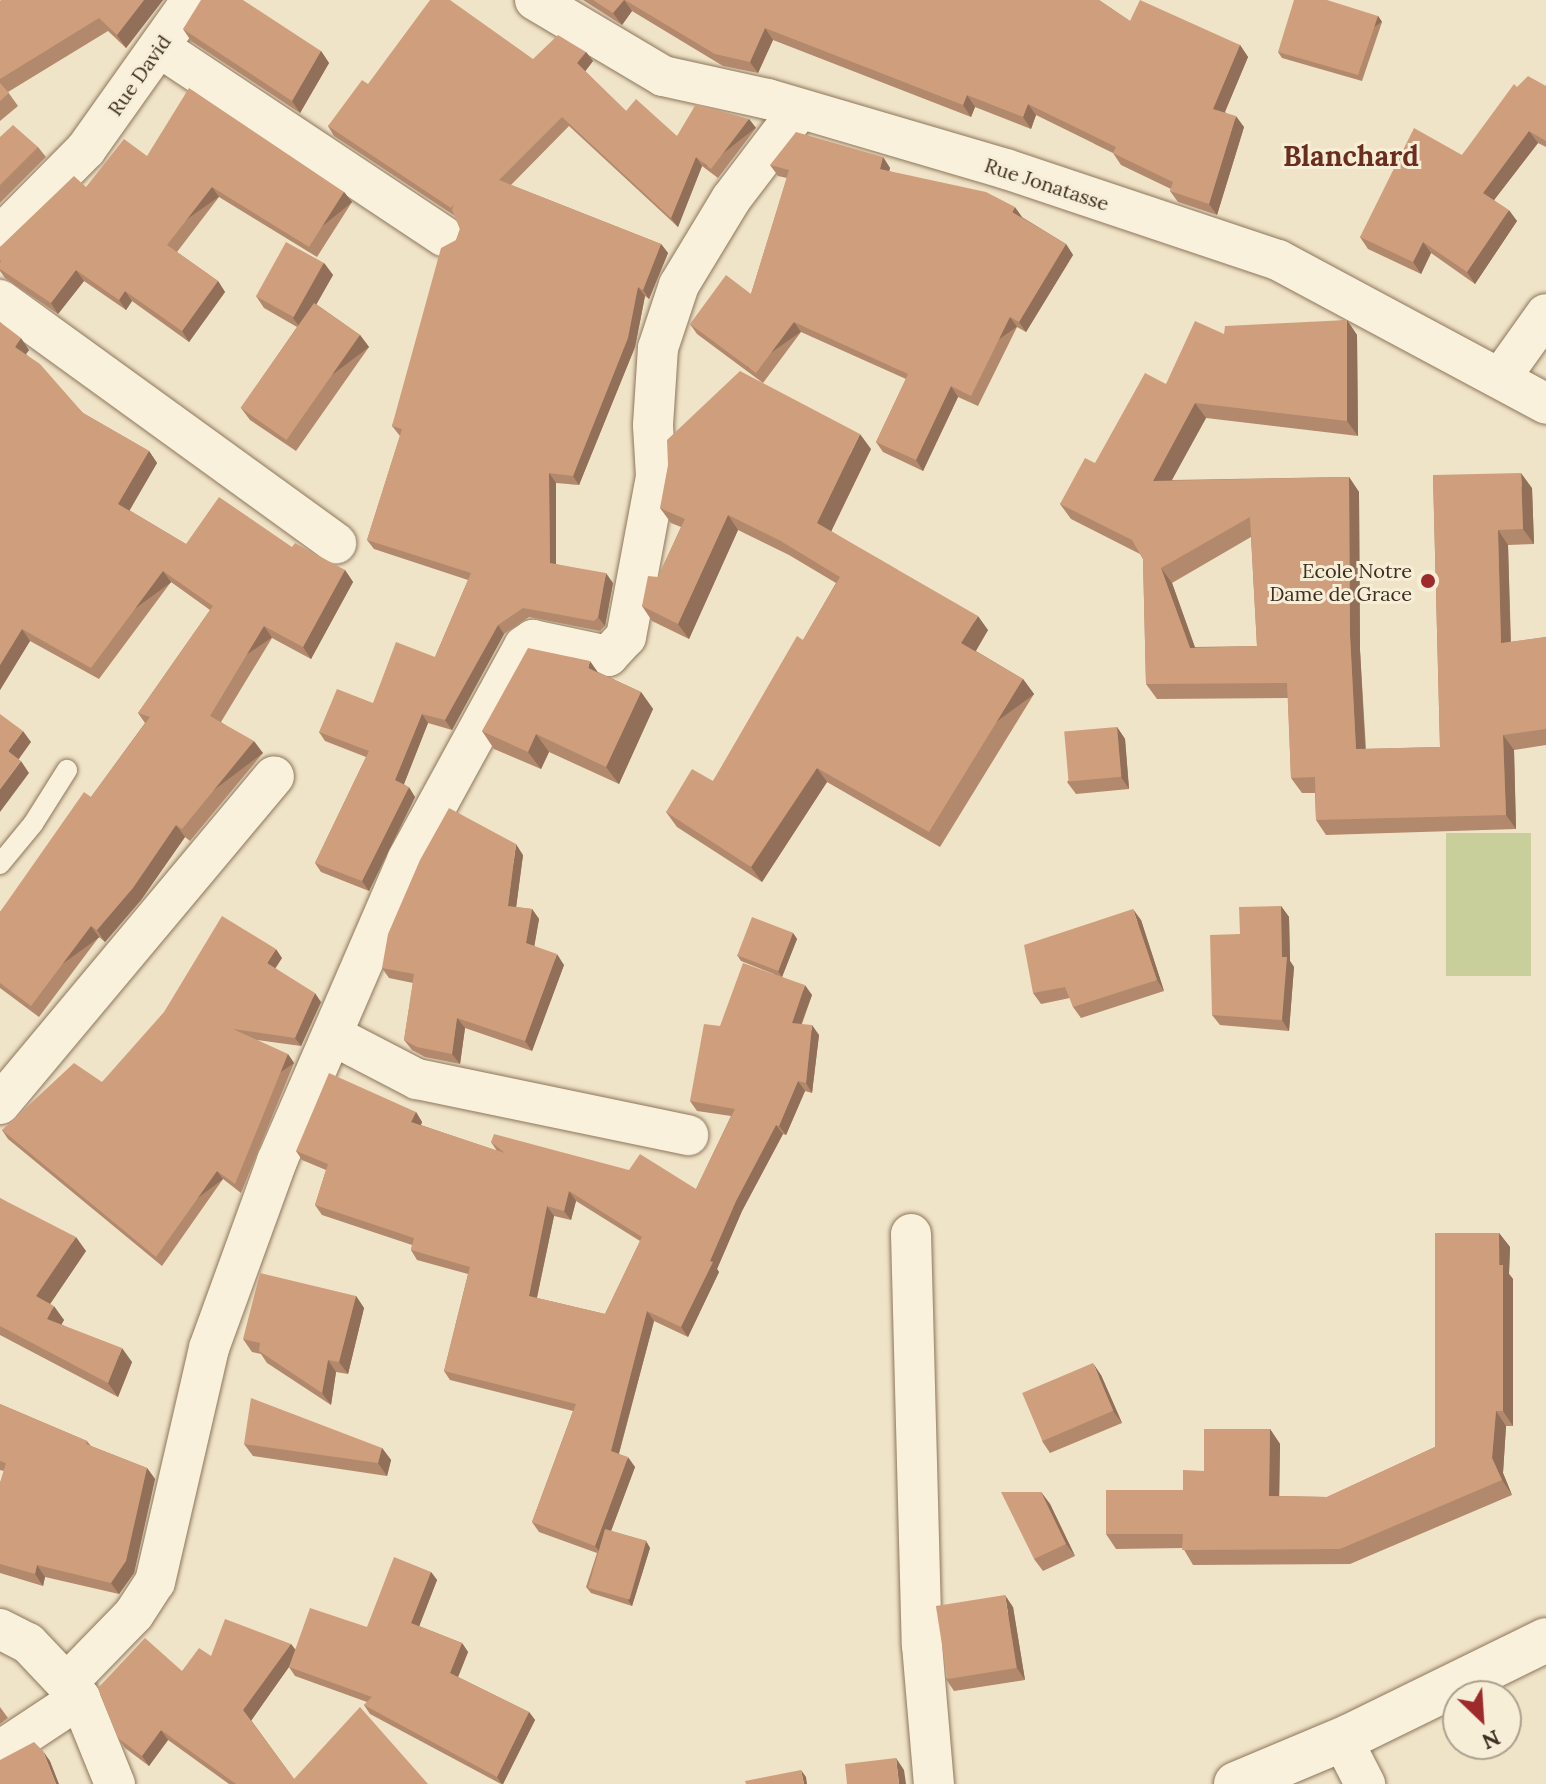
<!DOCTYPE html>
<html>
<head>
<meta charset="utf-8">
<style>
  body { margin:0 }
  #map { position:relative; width:1546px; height:1784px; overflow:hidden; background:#f0e4c8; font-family:Lora,serif }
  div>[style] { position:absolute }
  .green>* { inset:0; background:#c9cf9b; transform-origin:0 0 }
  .roads { filter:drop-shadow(0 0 2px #8d765c) drop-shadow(0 0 2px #8d765c) }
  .service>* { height:20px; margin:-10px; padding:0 10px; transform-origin:10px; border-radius:10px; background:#faf1dc }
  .minor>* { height:40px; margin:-20px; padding:0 20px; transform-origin:20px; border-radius:20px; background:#faf1dc }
  .tertiary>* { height:44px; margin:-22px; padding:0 22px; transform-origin:22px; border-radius:22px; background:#faf1dc }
  .wall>* { inset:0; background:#b2896c }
  .shaded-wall>* { inset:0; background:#916f58; transform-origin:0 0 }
  .building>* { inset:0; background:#cf9f7d; transform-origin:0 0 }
  .dots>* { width:22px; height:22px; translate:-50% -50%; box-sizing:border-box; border:4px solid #f7eed8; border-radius:50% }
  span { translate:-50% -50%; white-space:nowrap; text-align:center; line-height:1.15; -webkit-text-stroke:6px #f7eed8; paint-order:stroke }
  .street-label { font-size:20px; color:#3d2e20 }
  .poi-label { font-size:20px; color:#3d2e20 }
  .right { translate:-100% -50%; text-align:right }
  .district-label { font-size:28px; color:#6b2e1e; font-weight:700 }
  .north { position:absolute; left:1442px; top:1680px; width:80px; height:80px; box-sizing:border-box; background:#f7eed8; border:2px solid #ada18e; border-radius:50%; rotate:155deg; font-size:22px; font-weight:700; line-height:32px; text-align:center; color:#3d2e20 }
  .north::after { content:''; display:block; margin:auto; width:28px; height:36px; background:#9e2a2b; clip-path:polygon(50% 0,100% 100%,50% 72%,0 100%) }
</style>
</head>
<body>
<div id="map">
  <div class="green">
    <div style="left:1531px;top:833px;width:143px;height:85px;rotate:90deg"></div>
  </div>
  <div class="roads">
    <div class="service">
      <div style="left:0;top:864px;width:52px;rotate:-50.5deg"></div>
      <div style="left:33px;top:824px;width:64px;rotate:-57.8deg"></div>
    </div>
    <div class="minor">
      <div style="left:535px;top:0;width:149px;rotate:30.7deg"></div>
      <div style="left:663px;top:76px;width:107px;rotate:12.4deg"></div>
      <div style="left:768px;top:99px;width:248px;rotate:16.4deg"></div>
      <div style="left:1006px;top:169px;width:287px;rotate:18.5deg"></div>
      <div style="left:1278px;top:260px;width:304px;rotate:28.2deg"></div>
      <div style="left:159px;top:47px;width:342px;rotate:33.6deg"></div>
      <div style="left:0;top:236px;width:122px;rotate:-45.3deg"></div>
      <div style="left:86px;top:149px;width:183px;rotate:-54.6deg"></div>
      <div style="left:0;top:300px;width:415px;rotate:35.9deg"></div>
      <div style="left:1501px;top:377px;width:77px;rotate:-54.5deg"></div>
      <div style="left:332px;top:1035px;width:96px;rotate:27.4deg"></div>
      <div style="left:417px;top:1079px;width:277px;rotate:11.7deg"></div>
      <div style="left:0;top:1104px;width:427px;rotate:-50.1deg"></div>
      <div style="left:911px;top:1234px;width:411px;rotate:88.5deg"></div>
      <div style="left:922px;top:1645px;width:140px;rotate:85.1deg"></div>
      <div style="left:0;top:1629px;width:31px;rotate:27deg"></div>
      <div style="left:28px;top:1643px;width:76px;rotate:46.6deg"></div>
      <div style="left:80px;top:1698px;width:93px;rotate:67.9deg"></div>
      <div style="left:67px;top:1683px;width:96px;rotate:-45.8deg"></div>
      <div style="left:134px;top:1614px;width:38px;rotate:-57deg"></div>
      <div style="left:155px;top:1582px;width:240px;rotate:-77deg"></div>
      <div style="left:209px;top:1348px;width:199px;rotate:-70deg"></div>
      <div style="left:277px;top:1161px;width:328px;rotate:-66.6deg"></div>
      <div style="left:407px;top:860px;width:244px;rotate:-61.3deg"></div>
      <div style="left:524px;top:646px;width:11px;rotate:-34deg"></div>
      <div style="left:533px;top:640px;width:77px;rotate:12deg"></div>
      <div style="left:608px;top:656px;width:26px;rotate:-47deg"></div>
      <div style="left:626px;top:637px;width:164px;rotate:-79.4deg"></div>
      <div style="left:656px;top:476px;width:51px;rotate:-93.4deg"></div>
      <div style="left:653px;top:425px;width:77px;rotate:-86.3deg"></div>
      <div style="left:658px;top:348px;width:66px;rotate:-71.6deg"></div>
      <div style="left:679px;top:285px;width:100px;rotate:-58.8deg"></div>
      <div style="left:731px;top:199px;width:111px;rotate:-52.7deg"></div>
      <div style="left:1342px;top:1739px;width:51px;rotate:62.9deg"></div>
      <div style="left:0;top:1751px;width:96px;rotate:-33.5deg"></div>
    </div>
    <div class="tertiary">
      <div style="left:1236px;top:1784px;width:124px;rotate:-22.8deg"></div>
      <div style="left:1350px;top:1736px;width:218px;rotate:-26.1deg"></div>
    </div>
  </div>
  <div class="wall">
    <div style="clip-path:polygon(163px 0,126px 48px,108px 31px,8px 92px,18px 106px,0 121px,0 1px)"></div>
    <div style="clip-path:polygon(583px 0,1099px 0,1130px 21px,1240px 45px,1248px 57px,1225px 112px,1244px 127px,1217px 215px,1178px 202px,1170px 191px,1171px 189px,1121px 165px,1113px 153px,1036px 115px,1031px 129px,975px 107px,971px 117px,773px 40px,758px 73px,723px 66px,632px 11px,622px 25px)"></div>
    <div style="clip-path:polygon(1378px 16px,1382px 22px,1362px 81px,1282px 58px,1278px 52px)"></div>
    <div style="clip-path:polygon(183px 29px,321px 51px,329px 63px,300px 113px,191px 41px)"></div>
    <div style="clip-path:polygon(586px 52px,593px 61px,585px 71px,626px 111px,677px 136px,749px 119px,756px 128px,718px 178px,702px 166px,678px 227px,569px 126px,511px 185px,661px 244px,668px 253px,649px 299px,645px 296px,635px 347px,579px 485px,556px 483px,556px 564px,613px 583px,605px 626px,600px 631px,529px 617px,504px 634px,452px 730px,428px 723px,404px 784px,415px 797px,369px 891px,321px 872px,315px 863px,366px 757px,325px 741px,319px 732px,373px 703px,435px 657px,468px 580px,374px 549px,367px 540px,400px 436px,392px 426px,460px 229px,455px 216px,334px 136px,328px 126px,368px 84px)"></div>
    <div style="clip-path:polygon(1546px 86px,1546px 147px,1538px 143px,1494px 200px,1517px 221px,1475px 284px,1431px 253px,1421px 274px,1368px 249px,1360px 237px,1462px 155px,1517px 87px)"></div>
    <div style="clip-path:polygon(0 137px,38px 147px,46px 157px,0 203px)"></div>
    <div style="clip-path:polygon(147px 156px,344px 192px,352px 202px,317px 257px,219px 197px,177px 252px,218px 281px,225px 292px,189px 342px,132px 301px,126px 310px,84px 281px,58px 314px,5px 278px,0 271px,0 247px,86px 187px)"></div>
    <div style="clip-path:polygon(883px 157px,890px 168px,889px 171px,1022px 217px,1066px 244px,1073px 255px,1026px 332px,1017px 327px,978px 406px,958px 397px,923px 471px,883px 452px,876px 442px,906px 379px,801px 332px,763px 383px,697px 334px,690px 324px,751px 294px,787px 178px,778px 176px,770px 165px)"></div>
    <div style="clip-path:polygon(324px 263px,333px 275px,316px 304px,360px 335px,369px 347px,296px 451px,250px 420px,241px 408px,297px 327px,264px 308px,256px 296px)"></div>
    <div style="clip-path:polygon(evenodd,1347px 320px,1357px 335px,1358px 436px,1206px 418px,1172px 480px,1349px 477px,1359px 492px,1360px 650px,1366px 749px,1440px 747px,1433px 475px,1532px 488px,1534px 544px,1508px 545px,1511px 642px,1546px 637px,1546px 745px,1514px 750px,1516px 829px,1326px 835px,1316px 820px,1315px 793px,1302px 793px,1291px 778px,1288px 698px,1157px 699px,1146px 684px,1143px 559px,1140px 554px,1071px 519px,1060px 504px,1166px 384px,1224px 334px,1347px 320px,1251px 537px,1257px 646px,1195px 647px,1172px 583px,1251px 537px)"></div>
    <div style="clip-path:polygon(0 322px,29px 350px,26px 354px,83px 413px,149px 451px,157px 463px,129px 510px,186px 544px,292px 547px,345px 570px,353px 582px,311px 659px,272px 638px,221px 722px,263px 753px,190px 841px,185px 837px,141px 900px,105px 942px,99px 937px,39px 1017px,0 988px,0 912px,91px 797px,145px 723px,138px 713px,210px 610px,171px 582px,99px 679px,30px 641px,0 690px)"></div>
    <div style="clip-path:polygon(871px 449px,831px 531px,988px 630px,976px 651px,1023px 679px,1034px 694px,940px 847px,827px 782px,762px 882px,677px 827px,666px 812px,713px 781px,803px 640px,836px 583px,789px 555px,738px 530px,689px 639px,652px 621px,642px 606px,658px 577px,681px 527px,671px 523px,660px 508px)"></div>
    <div style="clip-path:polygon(598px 672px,641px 692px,653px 709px,619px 784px,549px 752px,541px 769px,494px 749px,482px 731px)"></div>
    <div style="clip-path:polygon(1117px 727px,1125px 739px,1129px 789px,1076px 794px,1067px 782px)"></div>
    <div style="clip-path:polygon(523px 855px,516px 907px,532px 909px,539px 919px,534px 946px,564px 965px,532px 1051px,465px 1028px,460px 1064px,425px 1057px,412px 1050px,404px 1040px,413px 983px,389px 978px,382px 968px)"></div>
    <div style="clip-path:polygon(1281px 906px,1289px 917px,1290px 961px,1294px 967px,1289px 1031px,1220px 1025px,1212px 1015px,1240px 934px)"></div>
    <div style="clip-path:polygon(1141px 920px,1164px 991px,1081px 1018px,1073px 1007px,1070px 998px,1041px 1004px,1033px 993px)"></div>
    <div style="clip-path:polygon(evenodd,793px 933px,797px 939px,782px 977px,812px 995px,802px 1024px,819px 1035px,812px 1093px,805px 1091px,786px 1135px,783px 1134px,742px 1211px,717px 1269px,719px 1272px,688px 1337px,654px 1321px,619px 1454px,635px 1467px,611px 1531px,646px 1541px,650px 1548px,632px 1606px,591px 1593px,586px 1587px,597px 1553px,539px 1532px,532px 1522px,573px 1411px,450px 1380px,444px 1371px,468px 1274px,417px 1260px,411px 1250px,412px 1245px,322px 1215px,315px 1205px,326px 1170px,302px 1160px,296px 1151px,416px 1112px,422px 1122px,421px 1125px,497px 1151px,491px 1142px,696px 1189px,731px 1116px,697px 1111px,690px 1101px,720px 1026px,774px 974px,741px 961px,737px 955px,793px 933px,576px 1201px,640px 1241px,605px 1314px,537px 1298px,554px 1216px,571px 1220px,576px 1201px)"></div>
    <div style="clip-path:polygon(282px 958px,275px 968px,321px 1002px,301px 1046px,257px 1040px,294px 1063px,241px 1193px,223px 1179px,162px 1266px,8px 1139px,2px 1130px,102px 1082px)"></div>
    <div style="clip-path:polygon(0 1198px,86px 1251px,50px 1304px,64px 1320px,61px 1324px,132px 1362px,118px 1397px,0 1335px)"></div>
    <div style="clip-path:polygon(1499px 1233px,1510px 1247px,1509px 1274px,1513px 1279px,1513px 1426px,1506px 1426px,1503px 1473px,1512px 1495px,1350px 1564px,1193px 1565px,1183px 1548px,1116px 1549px,1106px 1534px,1183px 1490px,1204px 1471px,1270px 1429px,1280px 1444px,1279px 1496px,1327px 1497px,1435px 1447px)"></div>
    <div style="clip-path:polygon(356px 1296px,364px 1308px,348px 1374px,336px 1372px,331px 1405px,267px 1363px,261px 1354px,252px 1352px,243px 1339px)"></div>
    <div style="clip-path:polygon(1101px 1375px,1122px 1423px,1050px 1453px,1042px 1441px)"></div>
    <div style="clip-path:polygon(0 1404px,87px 1441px,91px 1446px,147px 1468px,155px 1479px,134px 1573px,119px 1594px,45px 1577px,43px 1586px,0 1573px,0 1483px,4px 1471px,0 1470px)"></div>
    <div style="clip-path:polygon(244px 1444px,382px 1448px,391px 1460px,387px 1476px,253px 1456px)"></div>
    <div style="clip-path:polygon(1041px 1492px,1050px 1504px,1075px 1556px,1043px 1571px,1034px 1559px)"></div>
    <div style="clip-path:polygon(431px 1572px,437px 1580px,419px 1626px,462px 1643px,468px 1652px,458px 1677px,529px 1712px,535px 1720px,503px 1784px,501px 1784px,370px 1714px,364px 1705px,367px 1702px,295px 1676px,289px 1667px,251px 1720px,294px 1779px,428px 1784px,229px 1784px,168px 1740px,149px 1766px,125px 1748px,118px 1738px,182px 1671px,211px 1656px,291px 1644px,295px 1649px,367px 1627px)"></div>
    <div style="clip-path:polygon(1013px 1607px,1025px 1680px,954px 1691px,946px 1679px)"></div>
    <div style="clip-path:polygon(0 1707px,8px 1718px,0 1724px)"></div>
  </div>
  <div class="shaded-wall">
    <div style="clip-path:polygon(144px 0,163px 0,126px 48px,117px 35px)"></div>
    <div style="clip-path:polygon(624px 0,632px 11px,622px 25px,613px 13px)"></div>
    <div style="left:1378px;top:16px;width:7px;height:62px;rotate:56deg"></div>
    <div style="clip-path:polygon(765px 28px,773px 40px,758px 73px,750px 62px)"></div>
    <div style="clip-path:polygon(1240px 45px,1248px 57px,1221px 121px,1213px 109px)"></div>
    <div style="clip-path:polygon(321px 51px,329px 63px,300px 113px,292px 101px)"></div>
    <div style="clip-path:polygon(586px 52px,593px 61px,584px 73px,577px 63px)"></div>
    <div style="clip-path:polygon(967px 95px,975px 107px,971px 117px,963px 105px)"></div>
    <div style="clip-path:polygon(1028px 104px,1036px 115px,1031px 129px,1023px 117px)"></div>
    <div style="clip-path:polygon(1236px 116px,1244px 127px,1217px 215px,1209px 204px)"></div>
    <div style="left:749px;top:119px;width:11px;height:63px;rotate:52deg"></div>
    <div style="clip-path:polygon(1529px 131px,1538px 143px,1491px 204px,1483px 193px)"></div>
    <div style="clip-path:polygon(696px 157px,702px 166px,678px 227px,671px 218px)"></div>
    <div style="clip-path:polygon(883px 157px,890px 168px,887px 179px,880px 169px)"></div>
    <div style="left:212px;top:187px;width:12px;height:73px;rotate:55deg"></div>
    <div style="left:344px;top:192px;width:13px;height:65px;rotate:51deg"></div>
    <div style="clip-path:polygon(1015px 207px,1022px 217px,1019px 222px,1012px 212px)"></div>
    <div style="clip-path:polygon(1509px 210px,1517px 221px,1475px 284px,1467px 272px)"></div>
    <div style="clip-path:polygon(1423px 242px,1431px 253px,1421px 274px,1413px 262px)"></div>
    <div style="clip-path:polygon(661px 244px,668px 253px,649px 299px,643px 290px)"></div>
    <div style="clip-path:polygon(1066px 244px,1073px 255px,1026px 332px,1019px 322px)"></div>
    <div style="clip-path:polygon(324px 263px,333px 275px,302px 330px,293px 318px)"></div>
    <div style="clip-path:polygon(76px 270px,84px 281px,58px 314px,51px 303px)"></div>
    <div style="clip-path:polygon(218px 281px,225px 292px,189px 342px,182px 331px)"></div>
    <div style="clip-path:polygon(638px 287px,645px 296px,635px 347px,579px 485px,573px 476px)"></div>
    <div style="clip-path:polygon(125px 291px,132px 301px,126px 310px,119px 300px)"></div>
    <div style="left:1010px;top:317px;width:12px;height:88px;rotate:55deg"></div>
    <div style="clip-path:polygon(1347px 320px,1357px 335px,1358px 436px,1347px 421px)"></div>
    <div style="left:794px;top:322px;width:12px;height:64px;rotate:55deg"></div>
    <div style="left:360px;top:335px;width:15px;height:126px;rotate:53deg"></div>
    <div style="clip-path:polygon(21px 338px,29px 350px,23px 358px,15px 347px)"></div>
    <div style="clip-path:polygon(951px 386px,958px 397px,923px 471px,916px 460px)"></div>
    <div style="clip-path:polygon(1195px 403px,1206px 418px,1163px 496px,1153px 481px)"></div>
    <div style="clip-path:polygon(860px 434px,871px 449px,828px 538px,817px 523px)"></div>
    <div style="clip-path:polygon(149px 451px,157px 463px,127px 515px,118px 504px)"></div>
    <div style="clip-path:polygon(549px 473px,556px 483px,556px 573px,550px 563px)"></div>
    <div style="clip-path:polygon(1521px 473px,1532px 488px,1534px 544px,1523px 529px)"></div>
    <div style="clip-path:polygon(1349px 477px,1359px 492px,1360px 650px,1366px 764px,1356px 749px,1350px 635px)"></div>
    <div style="clip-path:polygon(728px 515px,738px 530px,689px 639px,678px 624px)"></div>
    <div style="clip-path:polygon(1498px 530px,1508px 545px,1511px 658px,1501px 643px)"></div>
    <div style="clip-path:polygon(1161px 568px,1172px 583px,1200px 662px,1190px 648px)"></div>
    <div style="clip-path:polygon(345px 570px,353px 582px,311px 659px,303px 647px)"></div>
    <div style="left:163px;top:571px;width:14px;height:121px;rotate:54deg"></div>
    <div style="clip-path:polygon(606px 573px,613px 583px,605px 626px,598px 617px)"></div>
    <div style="clip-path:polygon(978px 616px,988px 630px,972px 657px,961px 643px)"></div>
    <div style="clip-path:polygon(498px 625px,504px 634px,452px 730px,445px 720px)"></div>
    <div style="left:264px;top:626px;width:14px;height:105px;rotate:56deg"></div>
    <div style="clip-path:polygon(22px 629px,30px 641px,0 690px,0 665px)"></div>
    <div style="clip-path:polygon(590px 661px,602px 678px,588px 668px)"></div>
    <div style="left:1023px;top:679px;width:19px;height:180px;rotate:54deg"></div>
    <div style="clip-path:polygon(641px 692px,653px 709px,619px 784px,606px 767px)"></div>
    <div style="clip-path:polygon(422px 714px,428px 723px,402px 789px,395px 780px)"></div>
    <div style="clip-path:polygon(1117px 727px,1125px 739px,1129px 789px,1121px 777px)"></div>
    <div style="clip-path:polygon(23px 731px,31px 742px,16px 763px,8px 751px)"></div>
    <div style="clip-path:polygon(536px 734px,549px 752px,541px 769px,528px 752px)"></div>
    <div style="clip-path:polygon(1503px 735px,1514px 750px,1516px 829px,1506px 815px)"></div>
    <div style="left:254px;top:741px;width:15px;height:114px;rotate:53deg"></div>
    <div style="clip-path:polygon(21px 761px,29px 773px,0 812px,0 789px)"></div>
    <div style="clip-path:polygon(817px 768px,827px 782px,762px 882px,751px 867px)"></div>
    <div style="clip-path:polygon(409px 787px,415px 797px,369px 891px,362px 881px)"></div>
    <div style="clip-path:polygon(176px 825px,185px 837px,141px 900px,105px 942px,97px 930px)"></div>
    <div style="clip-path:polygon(516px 844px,523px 855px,515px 916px,508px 906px)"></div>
    <div style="clip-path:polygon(1281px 906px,1289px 917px,1290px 961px,1294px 967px,1289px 1031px,1282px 1020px)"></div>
    <div style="clip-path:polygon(532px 909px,539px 919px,533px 954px,526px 943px)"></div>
    <div style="clip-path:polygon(1133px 909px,1141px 920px,1164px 991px,1157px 980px)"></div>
    <div style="left:91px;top:926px;width:14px;height:100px;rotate:54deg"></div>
    <div style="clip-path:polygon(793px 933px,797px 939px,782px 977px,778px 971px)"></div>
    <div style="clip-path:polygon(276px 949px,282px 958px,273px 972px,267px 963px)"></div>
    <div style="clip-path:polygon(557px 954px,564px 965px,532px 1051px,525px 1041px)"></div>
    <div style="clip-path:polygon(805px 985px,812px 995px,798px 1032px,792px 1023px)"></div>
    <div style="clip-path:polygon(315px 993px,321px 1002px,301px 1046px,295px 1038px)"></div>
    <div style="clip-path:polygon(457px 1018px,465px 1028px,460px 1064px,452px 1054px)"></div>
    <div style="clip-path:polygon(812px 1025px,819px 1035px,812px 1093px,806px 1083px)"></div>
    <div style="left:288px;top:1054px;width:11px;height:140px;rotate:56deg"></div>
    <div style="clip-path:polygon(798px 1081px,805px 1091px,786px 1135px,779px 1126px)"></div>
    <div style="clip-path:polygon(416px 1112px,422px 1122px,418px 1132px,411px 1122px)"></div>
    <div style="clip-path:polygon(776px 1125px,783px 1134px,742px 1211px,717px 1269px,719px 1272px,688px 1337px,681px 1327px,736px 1201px)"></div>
    <div style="left:217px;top:1171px;width:10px;height:105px;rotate:53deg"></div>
    <div style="clip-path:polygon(569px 1191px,576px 1201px,571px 1220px,564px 1211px)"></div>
    <div style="clip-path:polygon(547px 1206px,554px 1216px,535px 1306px,529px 1296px)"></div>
    <div style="clip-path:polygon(1499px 1233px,1510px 1247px,1509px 1274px,1513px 1279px,1513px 1426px,1503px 1411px)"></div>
    <div style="clip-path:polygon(76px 1237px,86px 1251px,46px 1310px,36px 1296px)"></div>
    <div style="clip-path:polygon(356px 1296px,364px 1308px,348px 1374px,339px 1362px)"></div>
    <div style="clip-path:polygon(54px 1306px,64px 1320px,57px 1333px,47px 1319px)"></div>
    <div style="clip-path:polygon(647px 1311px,654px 1321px,617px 1460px,611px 1451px)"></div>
    <div style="clip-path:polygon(122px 1348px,132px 1362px,118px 1397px,108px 1383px)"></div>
    <div style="clip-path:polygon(328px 1360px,336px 1372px,331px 1405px,322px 1393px)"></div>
    <div style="clip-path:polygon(1093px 1363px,1101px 1375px,1122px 1423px,1113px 1411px)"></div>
    <div style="clip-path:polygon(1496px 1411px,1506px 1426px,1503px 1473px,1512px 1495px,1502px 1480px,1492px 1458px)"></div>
    <div style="clip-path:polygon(1270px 1429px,1280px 1444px,1279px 1511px,1269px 1496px)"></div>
    <div style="clip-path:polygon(382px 1448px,391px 1460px,387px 1476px,378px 1463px)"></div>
    <div style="clip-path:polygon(628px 1457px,635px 1467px,602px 1555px,595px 1546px)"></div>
    <div style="clip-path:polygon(147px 1468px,155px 1479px,134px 1573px,119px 1594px,111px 1583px)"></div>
    <div style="clip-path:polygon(1041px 1492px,1050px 1504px,1075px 1556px,1066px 1544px)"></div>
    <div style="clip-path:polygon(646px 1541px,650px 1548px,632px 1606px,628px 1600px)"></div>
    <div style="clip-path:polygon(37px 1565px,45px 1577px,43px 1586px,35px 1574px)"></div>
    <div style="clip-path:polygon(431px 1572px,437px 1580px,417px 1632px,411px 1623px)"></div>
    <div style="clip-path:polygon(1005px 1595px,1013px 1607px,1025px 1680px,1017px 1668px)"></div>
    <div style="clip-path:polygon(462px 1643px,468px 1652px,456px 1682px,450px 1673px)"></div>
    <div style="clip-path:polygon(291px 1644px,298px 1654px,251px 1721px,243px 1710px)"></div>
    <div style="clip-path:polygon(529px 1712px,535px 1720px,503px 1784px,502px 1784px,497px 1777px)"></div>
    <div style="clip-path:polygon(161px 1730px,168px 1740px,149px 1766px,142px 1756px)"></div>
    <div style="clip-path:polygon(43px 1751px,50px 1761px,59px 1784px,56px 1784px)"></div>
    <div style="clip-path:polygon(896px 1758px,904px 1770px,906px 1784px,899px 1784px)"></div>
    <div style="clip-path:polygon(801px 1770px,806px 1777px,807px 1784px,804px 1784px)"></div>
  </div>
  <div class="building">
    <div style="clip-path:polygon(1px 0,144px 0,117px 35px,99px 18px,0 79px,0 1px)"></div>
    <div style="clip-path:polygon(201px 0,243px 0,321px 51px,292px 101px,183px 29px)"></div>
    <div style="clip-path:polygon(430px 0,450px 0,533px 59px,558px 35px,586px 52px,577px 63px,626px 111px,636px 99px,677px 136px,696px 104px,749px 119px,711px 169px,696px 157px,671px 218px,562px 117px,499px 180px,661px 244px,643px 290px,638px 287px,628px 338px,573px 476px,549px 473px,550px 563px,606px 573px,598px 617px,594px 621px,523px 608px,498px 625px,445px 720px,422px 714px,395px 780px,409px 787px,362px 881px,315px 863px,369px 751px,319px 732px,337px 689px,373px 703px,396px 642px,435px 657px,471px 573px,367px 540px,402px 429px,392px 426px,441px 248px,456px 240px,460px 229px,452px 210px,454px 204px,451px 208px,328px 126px,362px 80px,368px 84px)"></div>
    <div style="clip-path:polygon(593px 0,624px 0,613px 13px)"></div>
    <div style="clip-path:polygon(625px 0,1099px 0,1130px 21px,1140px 0,1240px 45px,1213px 109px,1236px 116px,1209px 204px,1170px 191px,1173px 182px,1113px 153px,1116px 147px,1028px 104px,1023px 117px,967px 95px,963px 105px,765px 28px,750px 62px,715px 54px)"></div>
    <div style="clip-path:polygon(1294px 0,1327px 0,1378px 16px,1358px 75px,1278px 52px)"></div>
    <div style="clip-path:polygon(1528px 76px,1546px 86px,1546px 141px,1529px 131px,1483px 193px,1509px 210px,1467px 272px,1423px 242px,1413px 262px,1360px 237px,1414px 128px,1462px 155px,1514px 84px,1517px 87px)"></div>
    <div style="clip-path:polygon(0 83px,9px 93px,0 101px)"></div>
    <div style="clip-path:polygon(189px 88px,344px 192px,309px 247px,212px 187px,167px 245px,218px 281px,182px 331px,125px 291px,119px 300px,76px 270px,51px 303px,0 269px,0 263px,1px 261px,0 260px,0 247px,74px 176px,86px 187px,124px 139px,147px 156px)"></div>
    <div style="clip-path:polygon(13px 125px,38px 147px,0 185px,0 137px)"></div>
    <div style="clip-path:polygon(796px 132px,883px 157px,880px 169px,986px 192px,1015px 207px,1012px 212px,1066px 244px,1019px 322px,1010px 317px,971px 396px,951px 386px,916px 460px,876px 442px,908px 374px,794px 322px,756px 373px,690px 324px,726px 275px,751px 294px,789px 170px,770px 165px)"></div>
    <div style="left:286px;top:242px;width:43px;height:62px;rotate:29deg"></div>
    <div style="left:314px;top:303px;width:56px;height:128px;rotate:35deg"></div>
    <div style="clip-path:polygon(evenodd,1347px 320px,1347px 421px,1195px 403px,1153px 481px,1349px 477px,1350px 635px,1356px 749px,1440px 747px,1433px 475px,1521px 473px,1523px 529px,1498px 530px,1501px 643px,1546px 637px,1546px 729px,1503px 735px,1506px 815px,1316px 820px,1315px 777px,1291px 778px,1287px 683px,1146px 684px,1143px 559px,1132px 540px,1060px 504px,1085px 458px,1095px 463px,1145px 373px,1166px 384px,1195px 321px,1224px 334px,1225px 326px,1347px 320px,1250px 517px,1257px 646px,1190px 648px,1161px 568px,1250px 517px)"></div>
    <div style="clip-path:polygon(0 322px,21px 338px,15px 347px,40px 364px,83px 413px,149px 451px,118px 504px,186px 544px,219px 497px,292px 547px,295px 543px,345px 570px,303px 647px,264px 626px,210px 716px,254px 741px,182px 829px,176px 825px,133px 888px,97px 930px,91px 926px,31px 1006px,0 983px,0 912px,84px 792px,91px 797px,150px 717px,138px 713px,213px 606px,163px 571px,91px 668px,22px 629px,0 665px)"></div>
    <div style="clip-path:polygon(740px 371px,860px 434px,817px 523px,978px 616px,961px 643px,1023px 679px,929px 832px,817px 768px,751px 867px,666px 812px,692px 769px,713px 781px,797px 636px,803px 640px,840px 577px,779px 540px,728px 515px,678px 624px,642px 606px,648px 576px,658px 577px,685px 519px,660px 508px,668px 465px,667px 440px)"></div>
    <div style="clip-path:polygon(528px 648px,590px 661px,588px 668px,641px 692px,606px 767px,536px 734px,528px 752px,482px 731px)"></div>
    <div style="clip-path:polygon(0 714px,23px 731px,8px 751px,21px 761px,0 789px)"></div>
    <div style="left:1117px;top:727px;width:50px;height:53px;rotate:85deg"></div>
    <div style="clip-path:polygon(449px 808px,516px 844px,508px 906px,532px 909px,526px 943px,557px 954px,525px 1041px,457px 1018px,452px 1054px,417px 1047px,404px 1040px,414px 974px,382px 968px,388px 934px,420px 860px)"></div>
    <div style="clip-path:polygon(1281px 906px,1282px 957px,1287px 957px,1282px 1020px,1212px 1015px,1210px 935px,1240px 934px,1239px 907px)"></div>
    <div style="clip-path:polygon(1133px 909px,1157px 980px,1073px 1007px,1065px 987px,1033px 993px,1024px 945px)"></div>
    <div style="clip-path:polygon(222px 916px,276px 949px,267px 963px,315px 993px,295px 1038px,233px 1029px,288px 1054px,235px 1184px,217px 1171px,156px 1257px,2px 1130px,74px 1063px,102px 1082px,164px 1012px)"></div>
    <div style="left:752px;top:917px;width:44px;height:41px;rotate:21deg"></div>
    <div style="clip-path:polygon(evenodd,743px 963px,805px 985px,792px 1023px,812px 1025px,806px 1083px,798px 1081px,779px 1126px,776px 1125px,736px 1201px,710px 1261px,713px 1262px,681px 1327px,647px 1311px,611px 1451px,628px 1457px,595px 1546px,532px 1522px,576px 1404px,444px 1371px,470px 1267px,411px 1250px,414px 1238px,315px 1205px,328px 1164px,296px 1151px,329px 1073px,416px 1112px,411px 1122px,505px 1153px,491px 1142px,494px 1134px,629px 1170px,640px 1154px,696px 1189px,735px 1109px,690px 1101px,704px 1024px,720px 1026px,743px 963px,569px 1191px,642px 1237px,605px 1314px,529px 1296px,547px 1206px,564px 1211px,569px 1191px)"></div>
    <div style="clip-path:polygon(0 1198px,76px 1237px,36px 1296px,54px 1306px,47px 1319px,122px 1348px,108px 1383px,0 1326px)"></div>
    <div style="clip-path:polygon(1435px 1233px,1499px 1233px,1499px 1265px,1503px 1265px,1503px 1411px,1496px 1411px,1492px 1458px,1502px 1480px,1340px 1549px,1182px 1550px,1183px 1534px,1106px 1534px,1106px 1490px,1183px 1490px,1183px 1470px,1204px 1471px,1204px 1429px,1270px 1429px,1269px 1496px,1327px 1497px,1435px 1447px)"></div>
    <div style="clip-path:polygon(260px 1273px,356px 1296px,339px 1362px,328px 1360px,322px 1393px,259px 1351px,260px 1343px,243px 1339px)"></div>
    <div style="left:1093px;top:1363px;width:52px;height:77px;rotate:67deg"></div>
    <div style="clip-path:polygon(251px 1398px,382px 1448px,378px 1463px,244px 1444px)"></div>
    <div style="clip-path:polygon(0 1404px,87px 1441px,86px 1444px,147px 1468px,126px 1561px,111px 1583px,37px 1565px,35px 1574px,0 1564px,0 1483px,6px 1463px,0 1461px)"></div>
    <div style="clip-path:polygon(1001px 1492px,1041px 1492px,1066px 1544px,1034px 1559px)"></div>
    <div style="left:605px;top:1529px;width:43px;height:61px;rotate:16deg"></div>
    <div style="clip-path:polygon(394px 1557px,431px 1572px,411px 1623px,462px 1643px,450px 1673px,529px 1712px,497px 1777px,364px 1705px,372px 1697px,289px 1667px,310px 1608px,367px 1627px)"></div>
    <div style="left:1005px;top:1595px;width:74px;height:70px;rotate:81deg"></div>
    <div style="clip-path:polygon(225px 1619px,291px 1644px,243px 1710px,294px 1779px,360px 1707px,428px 1784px,236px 1784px,161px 1730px,142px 1756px,118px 1738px,98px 1688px,145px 1638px,182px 1671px,199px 1648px,211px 1656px)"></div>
    <div style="clip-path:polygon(34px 1742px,43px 1751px,56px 1784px,0 1784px,0 1760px)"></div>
    <div style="clip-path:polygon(896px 1758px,899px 1784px,847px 1784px,845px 1764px)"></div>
    <div style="clip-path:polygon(801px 1770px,804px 1784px,746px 1784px,745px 1781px)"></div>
  </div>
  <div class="dots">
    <div style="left:1428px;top:581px;background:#9e2a2b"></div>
  </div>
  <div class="street-label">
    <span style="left:139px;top:75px;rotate:-55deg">Rue David</span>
    <span style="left:1047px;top:184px;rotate:18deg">Rue Jonatasse</span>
  </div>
  <div class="poi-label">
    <span class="right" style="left:1412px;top:582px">Ecole Notre<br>Dame de Grace</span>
  </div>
  <div class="district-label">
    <span style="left:1351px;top:156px">Blanchard</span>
  </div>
  <div class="north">N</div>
</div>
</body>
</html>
